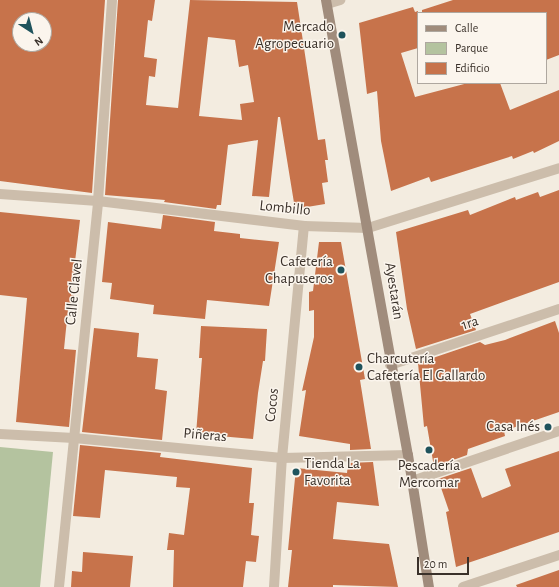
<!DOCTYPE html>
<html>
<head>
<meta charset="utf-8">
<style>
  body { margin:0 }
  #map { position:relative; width:559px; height:587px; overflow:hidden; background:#f3ece0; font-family:"Alegreya Sans",sans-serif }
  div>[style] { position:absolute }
  .green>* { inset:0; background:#b4c39f }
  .building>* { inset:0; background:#c7734b }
  .minor>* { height:10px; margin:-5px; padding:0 5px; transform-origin:5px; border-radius:5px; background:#ccbdab }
  .secondary>* { height:10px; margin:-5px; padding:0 5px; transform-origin:5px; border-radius:5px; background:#a08c7c }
  .dots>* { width:11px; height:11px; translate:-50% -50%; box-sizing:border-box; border:2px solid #fbf5ed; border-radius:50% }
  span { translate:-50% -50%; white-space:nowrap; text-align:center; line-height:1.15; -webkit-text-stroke:3px #fbf5ed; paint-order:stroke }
  .poi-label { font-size:15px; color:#3a312a }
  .right { translate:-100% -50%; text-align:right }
  .left { translate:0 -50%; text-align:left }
  .street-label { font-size:15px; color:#3a312a }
  .legend { position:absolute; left:417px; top:12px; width:130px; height:72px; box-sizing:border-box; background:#fbf5ed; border:1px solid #aea79f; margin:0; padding:5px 7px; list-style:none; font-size:12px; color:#3a312a }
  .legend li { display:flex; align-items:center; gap:8px; height:20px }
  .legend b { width:20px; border:1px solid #aea79f }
  .north { position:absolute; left:12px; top:12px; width:40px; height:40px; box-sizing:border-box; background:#fbf5ed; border:1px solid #aea79f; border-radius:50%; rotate:144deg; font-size:11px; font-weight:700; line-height:16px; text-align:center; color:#3a312a }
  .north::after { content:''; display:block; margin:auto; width:14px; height:18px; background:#1f535c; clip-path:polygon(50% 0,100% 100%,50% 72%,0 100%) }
  .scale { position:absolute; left:417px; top:557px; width:52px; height:18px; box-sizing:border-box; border:2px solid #3a312a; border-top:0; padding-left:5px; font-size:12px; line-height:14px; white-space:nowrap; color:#3a312a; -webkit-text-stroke:3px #fbf5ed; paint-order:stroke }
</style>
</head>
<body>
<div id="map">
  <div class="green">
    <div style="clip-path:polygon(0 447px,53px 452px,40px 587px,0 587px)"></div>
  </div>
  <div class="building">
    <div style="clip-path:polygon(evenodd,0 0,105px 0,92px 193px,0 181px,0 0,20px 20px,44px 20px,44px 44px,20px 44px,20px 20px)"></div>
    <div style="clip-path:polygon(evenodd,118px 0,155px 0,152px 21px,148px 20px,144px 57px,157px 59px,155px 77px,149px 76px,146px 105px,178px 108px,190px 0,297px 2px,318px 140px,325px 139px,328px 160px,325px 160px,328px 182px,322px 183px,325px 204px,295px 209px,280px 117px,278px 117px,269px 197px,252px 196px,258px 140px,228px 145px,221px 205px,217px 205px,216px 209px,164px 202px,165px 200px,105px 195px,118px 0,208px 37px,235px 40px,239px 67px,248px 65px,254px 102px,240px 104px,242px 120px,199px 116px,208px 37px)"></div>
    <div style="clip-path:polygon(453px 0,559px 0,559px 55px,546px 60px,546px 13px,422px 13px,422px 10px)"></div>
    <div style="clip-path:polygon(413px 7px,415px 12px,418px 11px,418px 48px,401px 53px,415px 97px,468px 83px,500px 83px,510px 110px,559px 90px,559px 141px,534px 153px,533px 151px,513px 159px,512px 156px,431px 182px,429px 177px,391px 191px,381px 141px,377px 91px,367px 94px,359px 23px)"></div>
    <div style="clip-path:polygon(559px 190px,559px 282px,470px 314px,476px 330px,416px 349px,407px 309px,396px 232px,468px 210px,470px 215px,515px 197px,516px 200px,538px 192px,540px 197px)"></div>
    <div style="clip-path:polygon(0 212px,80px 220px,71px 295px,74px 295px,72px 310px,68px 309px,64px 349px,76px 350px,69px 427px,16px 422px,27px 298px,0 295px)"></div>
    <div style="clip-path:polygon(163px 215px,215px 222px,214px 231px,240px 234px,240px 238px,279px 242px,269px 306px,207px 300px,205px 319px,153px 314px,154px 305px,110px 299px,112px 283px,102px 282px,108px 222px,161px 229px)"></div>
    <div style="clip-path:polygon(319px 242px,341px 242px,365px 379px,360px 380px,371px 449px,350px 450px,350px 444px,299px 436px,306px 390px,302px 391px,314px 337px,314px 310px,309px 311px,309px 292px,313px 291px)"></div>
    <div style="clip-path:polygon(555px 321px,559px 333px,559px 412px,504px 431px,505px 436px,468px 449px,467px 455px,434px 467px,427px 426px,424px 427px,418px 363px,480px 342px,485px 345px,505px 340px)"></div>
    <div style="clip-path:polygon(201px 326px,267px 329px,265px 361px,263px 361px,258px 393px,253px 439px,196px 434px,202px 358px,199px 358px)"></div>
    <div style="clip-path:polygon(94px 328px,139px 333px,137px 357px,158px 359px,155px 389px,167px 391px,162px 440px,82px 432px)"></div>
    <div style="clip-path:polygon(80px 445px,161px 453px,160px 457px,252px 468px,249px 503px,254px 503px,251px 535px,259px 536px,256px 562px,246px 561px,243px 587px,173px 587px,174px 550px,167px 550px,169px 533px,184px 535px,190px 488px,176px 487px,177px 477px,105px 470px,100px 518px,73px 516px)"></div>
    <div style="clip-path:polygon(559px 451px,559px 532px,456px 567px,446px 512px,449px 511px,438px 479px,471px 468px,482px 498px,511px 486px,505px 469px)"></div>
    <div style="clip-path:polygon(373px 462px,379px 506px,337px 502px,333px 539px,389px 544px,398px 587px,333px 585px,333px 587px,288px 587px,292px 550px,288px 550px,296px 468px,347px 473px,348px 463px)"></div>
    <div style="clip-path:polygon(83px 552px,133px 556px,130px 587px,71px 587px,72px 571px,82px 572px)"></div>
    <div style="clip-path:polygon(559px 570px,559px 587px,517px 587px,516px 585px)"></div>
  </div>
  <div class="minor">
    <div style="left:327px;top:4px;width:14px;rotate:-17deg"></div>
    <div style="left:0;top:194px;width:98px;rotate:4.1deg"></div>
    <div style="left:98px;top:201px;width:208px;rotate:6.9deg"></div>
    <div style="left:304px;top:226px;width:64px;rotate:1.8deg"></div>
    <div style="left:368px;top:228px;width:200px;rotate:-17.4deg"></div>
    <div style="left:390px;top:365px;width:178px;rotate:-18.3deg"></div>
    <div style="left:0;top:434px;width:74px;rotate:3.1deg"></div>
    <div style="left:74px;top:438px;width:209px;rotate:5.5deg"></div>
    <div style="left:282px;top:458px;width:126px;rotate:-1.4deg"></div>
    <div style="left:412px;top:481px;width:155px;rotate:-18.8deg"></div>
    <div style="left:59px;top:587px;width:388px;rotate:-84.2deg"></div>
    <div style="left:98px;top:201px;width:201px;rotate:-86deg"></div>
    <div style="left:274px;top:587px;width:129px;rotate:-86.5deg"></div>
    <div style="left:282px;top:458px;width:233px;rotate:-84.6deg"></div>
    <div style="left:463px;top:587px;width:101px;rotate:-18.4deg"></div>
  </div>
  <div class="secondary">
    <div style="left:326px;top:0;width:462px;rotate:79.8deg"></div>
    <div style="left:408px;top:455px;width:134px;rotate:81deg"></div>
  </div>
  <div class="dots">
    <div style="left:342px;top:35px;background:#1f535c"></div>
    <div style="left:341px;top:270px;background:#1f535c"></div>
    <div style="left:359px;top:367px;background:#1f535c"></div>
    <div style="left:548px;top:427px;background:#1f535c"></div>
    <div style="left:429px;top:450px;background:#1f535c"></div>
    <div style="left:296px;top:472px;background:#1f535c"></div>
  </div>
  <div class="poi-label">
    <span class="right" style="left:334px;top:35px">Mercado<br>Agropecuario</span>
    <span class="right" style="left:333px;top:270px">Cafetería<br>Chapuseros</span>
    <span class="left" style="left:367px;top:367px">Charcutería<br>Cafetería El Gallardo</span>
    <span class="right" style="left:540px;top:427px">Casa Inés</span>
    <span class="left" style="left:304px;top:472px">Tienda La<br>Favorita</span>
    <span style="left:429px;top:474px">Pescadería<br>Mercomar</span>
  </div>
  <div class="street-label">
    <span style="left:285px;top:208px;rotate:6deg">Lombillo</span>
    <span style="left:394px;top:291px;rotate:81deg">Ayestarán</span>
    <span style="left:74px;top:292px;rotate:-84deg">Calle Clavel</span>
    <span style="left:470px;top:323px;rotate:-18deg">1ra</span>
    <span style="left:272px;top:405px;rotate:-84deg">Cocos</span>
    <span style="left:205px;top:435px;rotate:5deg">Piñeras</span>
  </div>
  <ul class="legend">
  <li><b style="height:5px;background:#a08c7c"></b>Calle</li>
  <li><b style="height:11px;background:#b4c39f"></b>Parque</li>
  <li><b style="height:11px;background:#c7734b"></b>Edificio</li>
  </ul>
  <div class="north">N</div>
  <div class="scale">20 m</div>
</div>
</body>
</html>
